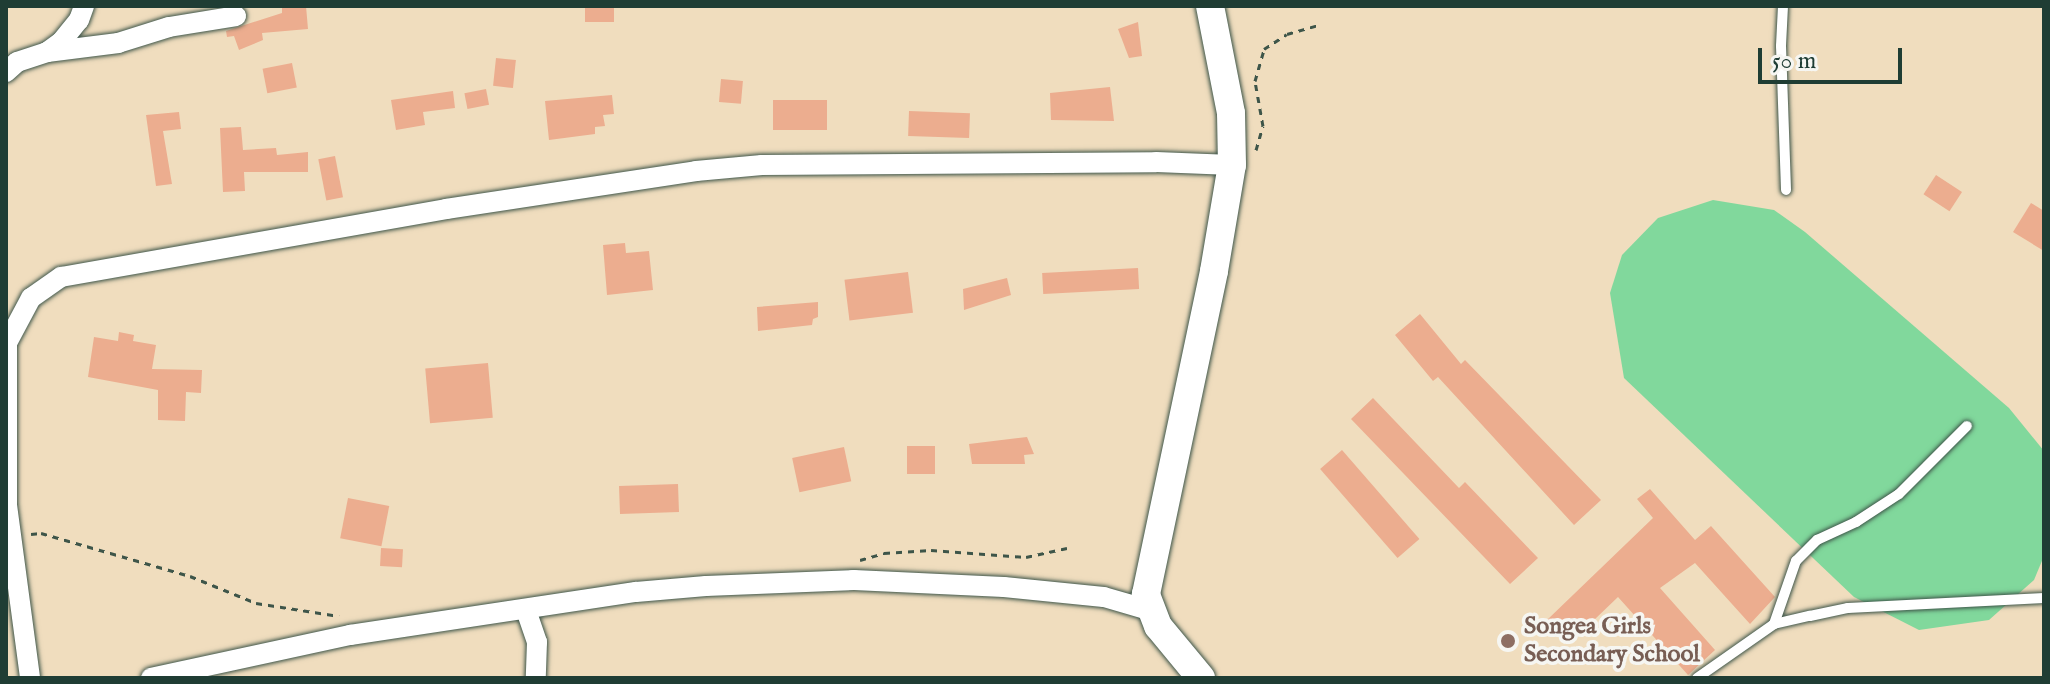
<!DOCTYPE html>
<html>
<head>
<meta charset="utf-8">
<style>
  body { margin:0 }
  #map { position:relative; width:2050px; height:684px; overflow:hidden; background:#f0ddbe; font-family:"IM FELL English",serif }
  div>[style] { position:absolute }
  .green>* { inset:0; background:#81d89c }
  .building>* { inset:0; background:#ecad8f; transform-origin:0 0 }
  .path>* { height:3px; margin-top:-1.5px; transform-origin:0; background:repeating-linear-gradient(90deg,#3e5549 0 6px,transparent 0 12px) }
  .roads { filter:drop-shadow(0 0 2px #3e5549) drop-shadow(0 0 2px #3e5549) }
  .lane>* { height:10px; margin:-5px; padding:0 5px; transform-origin:5px; border-radius:5px; background:#fff }
  .street>* { height:20px; margin:-10px; padding:0 10px; transform-origin:10px; border-radius:10px; background:#fff }
  .secondary>* { height:28px; margin:-14px; padding:0 14px; transform-origin:14px; border-radius:14px; background:#fff }
  .dots>* { width:22px; height:22px; translate:-50% -50%; box-sizing:border-box; border:4px solid #f6f6f2; border-radius:50% }
  span { translate:-50% -50%; white-space:nowrap; text-align:center; line-height:1.15; -webkit-text-stroke:7px #f6f6f2; paint-order:stroke }
  .education-label { font-size:24px; color:#785e54; font-weight:700 }
  .left { translate:0 -50%; text-align:left }
  .frame { position:absolute; inset:0; border:8px solid #1f3d34; pointer-events:none }
  .scale { position:absolute; left:1758px; top:48px; width:144px; height:36px; box-sizing:border-box; border:4px solid #1f3d34; border-top:0; padding-left:10px; font-size:24px; line-height:28px; white-space:nowrap; color:#1f3d34; -webkit-text-stroke:6px #f6f6f2; paint-order:stroke }
</style>
</head>
<body>
<div id="map">
  <div class="green">
    <div style="clip-path:polygon(1713px 200px,1774px 210px,1805px 232px,2009px 408px,2044px 451px,2044px 556px,2034px 580px,1989px 620px,1919px 630px,1854px 597px,1624px 378px,1610px 293px,1622px 255px,1658px 218px)"></div>
  </div>
  <div class="building">
    <div style="clip-path:polygon(282px 6px,306px 6px,308px 29px,262px 33px,263px 40px,239px 50px,234px 36px,227px 37px,226px 31px,282px 13px)"></div>
    <div style="left:585px;top:6px;width:29px;height:16px"></div>
    <div style="clip-path:polygon(1138px 22px,1142px 56px,1129px 58px,1118px 29px)"></div>
    <div style="left:496px;top:58px;width:20px;height:28px;rotate:6deg"></div>
    <div style="left:292px;top:63px;width:25px;height:30px;rotate:79deg"></div>
    <div style="left:721px;top:79px;width:22px;height:23px;rotate:5deg"></div>
    <div style="clip-path:polygon(1110px 87px,1114px 121px,1051px 120px,1050px 93px)"></div>
    <div style="left:486px;top:89px;width:16px;height:22px;rotate:79deg"></div>
    <div style="clip-path:polygon(453px 91px,455px 108px,423px 112px,425px 125px,396px 130px,391px 100px)"></div>
    <div style="clip-path:polygon(612px 95px,614px 114px,603px 115px,605px 126px,595px 127px,595px 134px,549px 140px,545px 101px)"></div>
    <div style="left:773px;top:100px;width:54px;height:30px"></div>
    <div style="left:909px;top:111px;width:61px;height:25px;rotate:2deg"></div>
    <div style="clip-path:polygon(179px 112px,181px 129px,163px 131px,172px 184px,156px 186px,146px 115px)"></div>
    <div style="clip-path:polygon(241px 127px,243px 150px,276px 148px,277px 155px,308px 152px,308px 172px,244px 172px,245px 191px,223px 192px,220px 128px)"></div>
    <div style="left:335px;top:156px;width:42px;height:17px;rotate:79deg"></div>
    <div style="left:1936px;top:175px;width:31px;height:23px;rotate:33deg"></div>
    <div style="clip-path:polygon(2031px 203px,2044px 211px,2044px 251px,2013px 232px)"></div>
    <div style="clip-path:polygon(625px 243px,626px 253px,649px 251px,653px 290px,607px 295px,603px 245px)"></div>
    <div style="left:1138px;top:268px;width:21px;height:96px;rotate:87deg"></div>
    <div style="left:908px;top:272px;width:41px;height:64px;rotate:83deg"></div>
    <div style="clip-path:polygon(1007px 278px,1011px 295px,964px 310px,963px 289px)"></div>
    <div style="clip-path:polygon(818px 302px,818px 317px,813px 319px,812px 325px,758px 331px,757px 307px)"></div>
    <div style="clip-path:polygon(1420px 314px,1461px 364px,1465px 360px,1601px 500px,1574px 525px,1438px 377px,1433px 381px,1395px 335px)"></div>
    <div style="clip-path:polygon(119px 332px,134px 335px,133px 341px,156px 345px,152px 369px,202px 370px,201px 393px,186px 392px,185px 421px,158px 420px,158px 390px,88px 377px,94px 337px,118px 341px)"></div>
    <div style="left:488px;top:363px;width:55px;height:63px;rotate:85deg"></div>
    <div style="clip-path:polygon(1373px 398px,1459px 488px,1465px 482px,1538px 558px,1510px 584px,1351px 419px)"></div>
    <div style="clip-path:polygon(1027px 437px,1034px 454px,1024px 455px,1025px 464px,972px 464px,969px 444px)"></div>
    <div style="left:907px;top:446px;width:28px;height:28px"></div>
    <div style="left:844px;top:447px;width:35px;height:53px;rotate:78deg"></div>
    <div style="left:1342px;top:450px;width:118px;height:29px;rotate:49deg"></div>
    <div style="left:678px;top:484px;width:28px;height:59px;rotate:88deg"></div>
    <div style="clip-path:polygon(1650px 489px,1695px 540px,1711px 526px,1775px 597px,1750px 624px,1695px 563px,1660px 588px,1715px 650px,1688px 675px,1618px 597px,1570px 643px,1547px 620px,1653px 518px,1637px 499px)"></div>
    <div style="left:348px;top:498px;width:42px;height:41px;rotate:11deg"></div>
    <div style="left:381px;top:548px;width:22px;height:18px;rotate:3deg"></div>
  </div>
  <div class="path">
    <div style="left:1256px;top:150px;width:25px;rotate:-74deg"></div>
    <div style="left:1263px;top:126px;width:46px;rotate:-100.1deg"></div>
    <div style="left:1255px;top:81px;width:33px;rotate:-74deg"></div>
    <div style="left:1264px;top:49px;width:27px;rotate:-33deg"></div>
    <div style="left:1287px;top:34px;width:35px;rotate:-16deg"></div>
    <div style="left:31px;top:534px;width:10px;rotate:-6deg"></div>
    <div style="left:41px;top:533px;width:155px;rotate:16.1deg"></div>
    <div style="left:190px;top:576px;width:71px;rotate:22.2deg"></div>
    <div style="left:256px;top:603px;width:84px;rotate:8.9deg"></div>
    <div style="left:860px;top:560px;width:25px;rotate:-16deg"></div>
    <div style="left:884px;top:553px;width:47px;rotate:-3.7deg"></div>
    <div style="left:931px;top:550px;width:95px;rotate:4.2deg"></div>
    <div style="left:1026px;top:557px;width:42px;rotate:-12.4deg"></div>
  </div>
  <div class="roads">
    <div class="lane">
      <div style="left:1783px;top:6px;width:40px;rotate:92.9deg"></div>
      <div style="left:1781px;top:46px;width:144px;rotate:88deg"></div>
      <div style="left:1774px;top:624px;width:67px;rotate:-70.8deg"></div>
      <div style="left:1796px;top:561px;width:30px;rotate:-45deg"></div>
      <div style="left:1817px;top:540px;width:43px;rotate:-24.8deg"></div>
      <div style="left:1856px;top:522px;width:51px;rotate:-33.1deg"></div>
      <div style="left:1899px;top:494px;width:96px;rotate:-45deg"></div>
      <div style="left:1697px;top:678px;width:94px;rotate:-35deg"></div>
      <div style="left:1774px;top:624px;width:37px;rotate:-13deg"></div>
      <div style="left:1810px;top:616px;width:39px;rotate:-12deg"></div>
      <div style="left:1848px;top:608px;width:196px;rotate:-2.9deg"></div>
    </div>
    <div class="street">
      <div style="left:47px;top:52px;width:72px;rotate:-7.2deg"></div>
      <div style="left:118px;top:43px;width:53px;rotate:-17.4deg"></div>
      <div style="left:169px;top:27px;width:68px;rotate:-9.3deg"></div>
      <div style="left:6px;top:72px;width:15px;rotate:-42deg"></div>
      <div style="left:17px;top:62px;width:32px;rotate:-18deg"></div>
      <div style="left:47px;top:52px;width:17px;rotate:-36deg"></div>
      <div style="left:61px;top:42px;width:28px;rotate:-51deg"></div>
      <div style="left:79px;top:20px;width:15px;rotate:-70deg"></div>
      <div style="left:7px;top:330px;width:175px;rotate:90deg"></div>
      <div style="left:7px;top:505px;width:175px;rotate:82.4deg"></div>
      <div style="left:8px;top:341px;width:49px;rotate:-61.9deg"></div>
      <div style="left:31px;top:298px;width:37px;rotate:-35deg"></div>
      <div style="left:61px;top:277px;width:391px;rotate:-10deg"></div>
      <div style="left:446px;top:209px;width:253px;rotate:-8.6deg"></div>
      <div style="left:696px;top:171px;width:66px;rotate:-5.2deg"></div>
      <div style="left:762px;top:165px;width:394px;rotate:-0.4deg"></div>
      <div style="left:1156px;top:162px;width:76px;rotate:2.3deg"></div>
      <div style="left:526px;top:610px;width:34px;rotate:71deg"></div>
      <div style="left:537px;top:642px;width:36px;rotate:92deg"></div>
      <div style="left:151px;top:678px;width:204px;rotate:-12.2deg"></div>
      <div style="left:350px;top:635px;width:289px;rotate:-8.6deg"></div>
      <div style="left:636px;top:592px;width:70px;rotate:-4.9deg"></div>
      <div style="left:706px;top:586px;width:148px;rotate:-2.3deg"></div>
      <div style="left:854px;top:580px;width:150px;rotate:2.7deg"></div>
      <div style="left:1004px;top:587px;width:100px;rotate:5.7deg"></div>
      <div style="left:1104px;top:597px;width:47px;rotate:16.1deg"></div>
    </div>
    <div class="secondary">
      <div style="left:1201px;top:678px;width:67px;rotate:-129.6deg"></div>
      <div style="left:1158px;top:626px;width:34px;rotate:-111deg"></div>
      <div style="left:1146px;top:594px;width:330px;rotate:-78.1deg"></div>
      <div style="left:1214px;top:271px;width:108px;rotate:-80.4deg"></div>
      <div style="left:1232px;top:165px;width:52px;rotate:-91.1deg"></div>
      <div style="left:1231px;top:113px;width:109px;rotate:-101.1deg"></div>
    </div>
  </div>
  <div class="dots">
    <div style="left:1508px;top:641px;background:#8d6e63"></div>
  </div>
  <div class="education-label">
    <span class="left" style="left:1524px;top:641px">Songea Girls<br>Secondary School</span>
  </div>
  <div class="frame"></div>
  <div class="scale">50 m</div>
</div>
</body>
</html>
